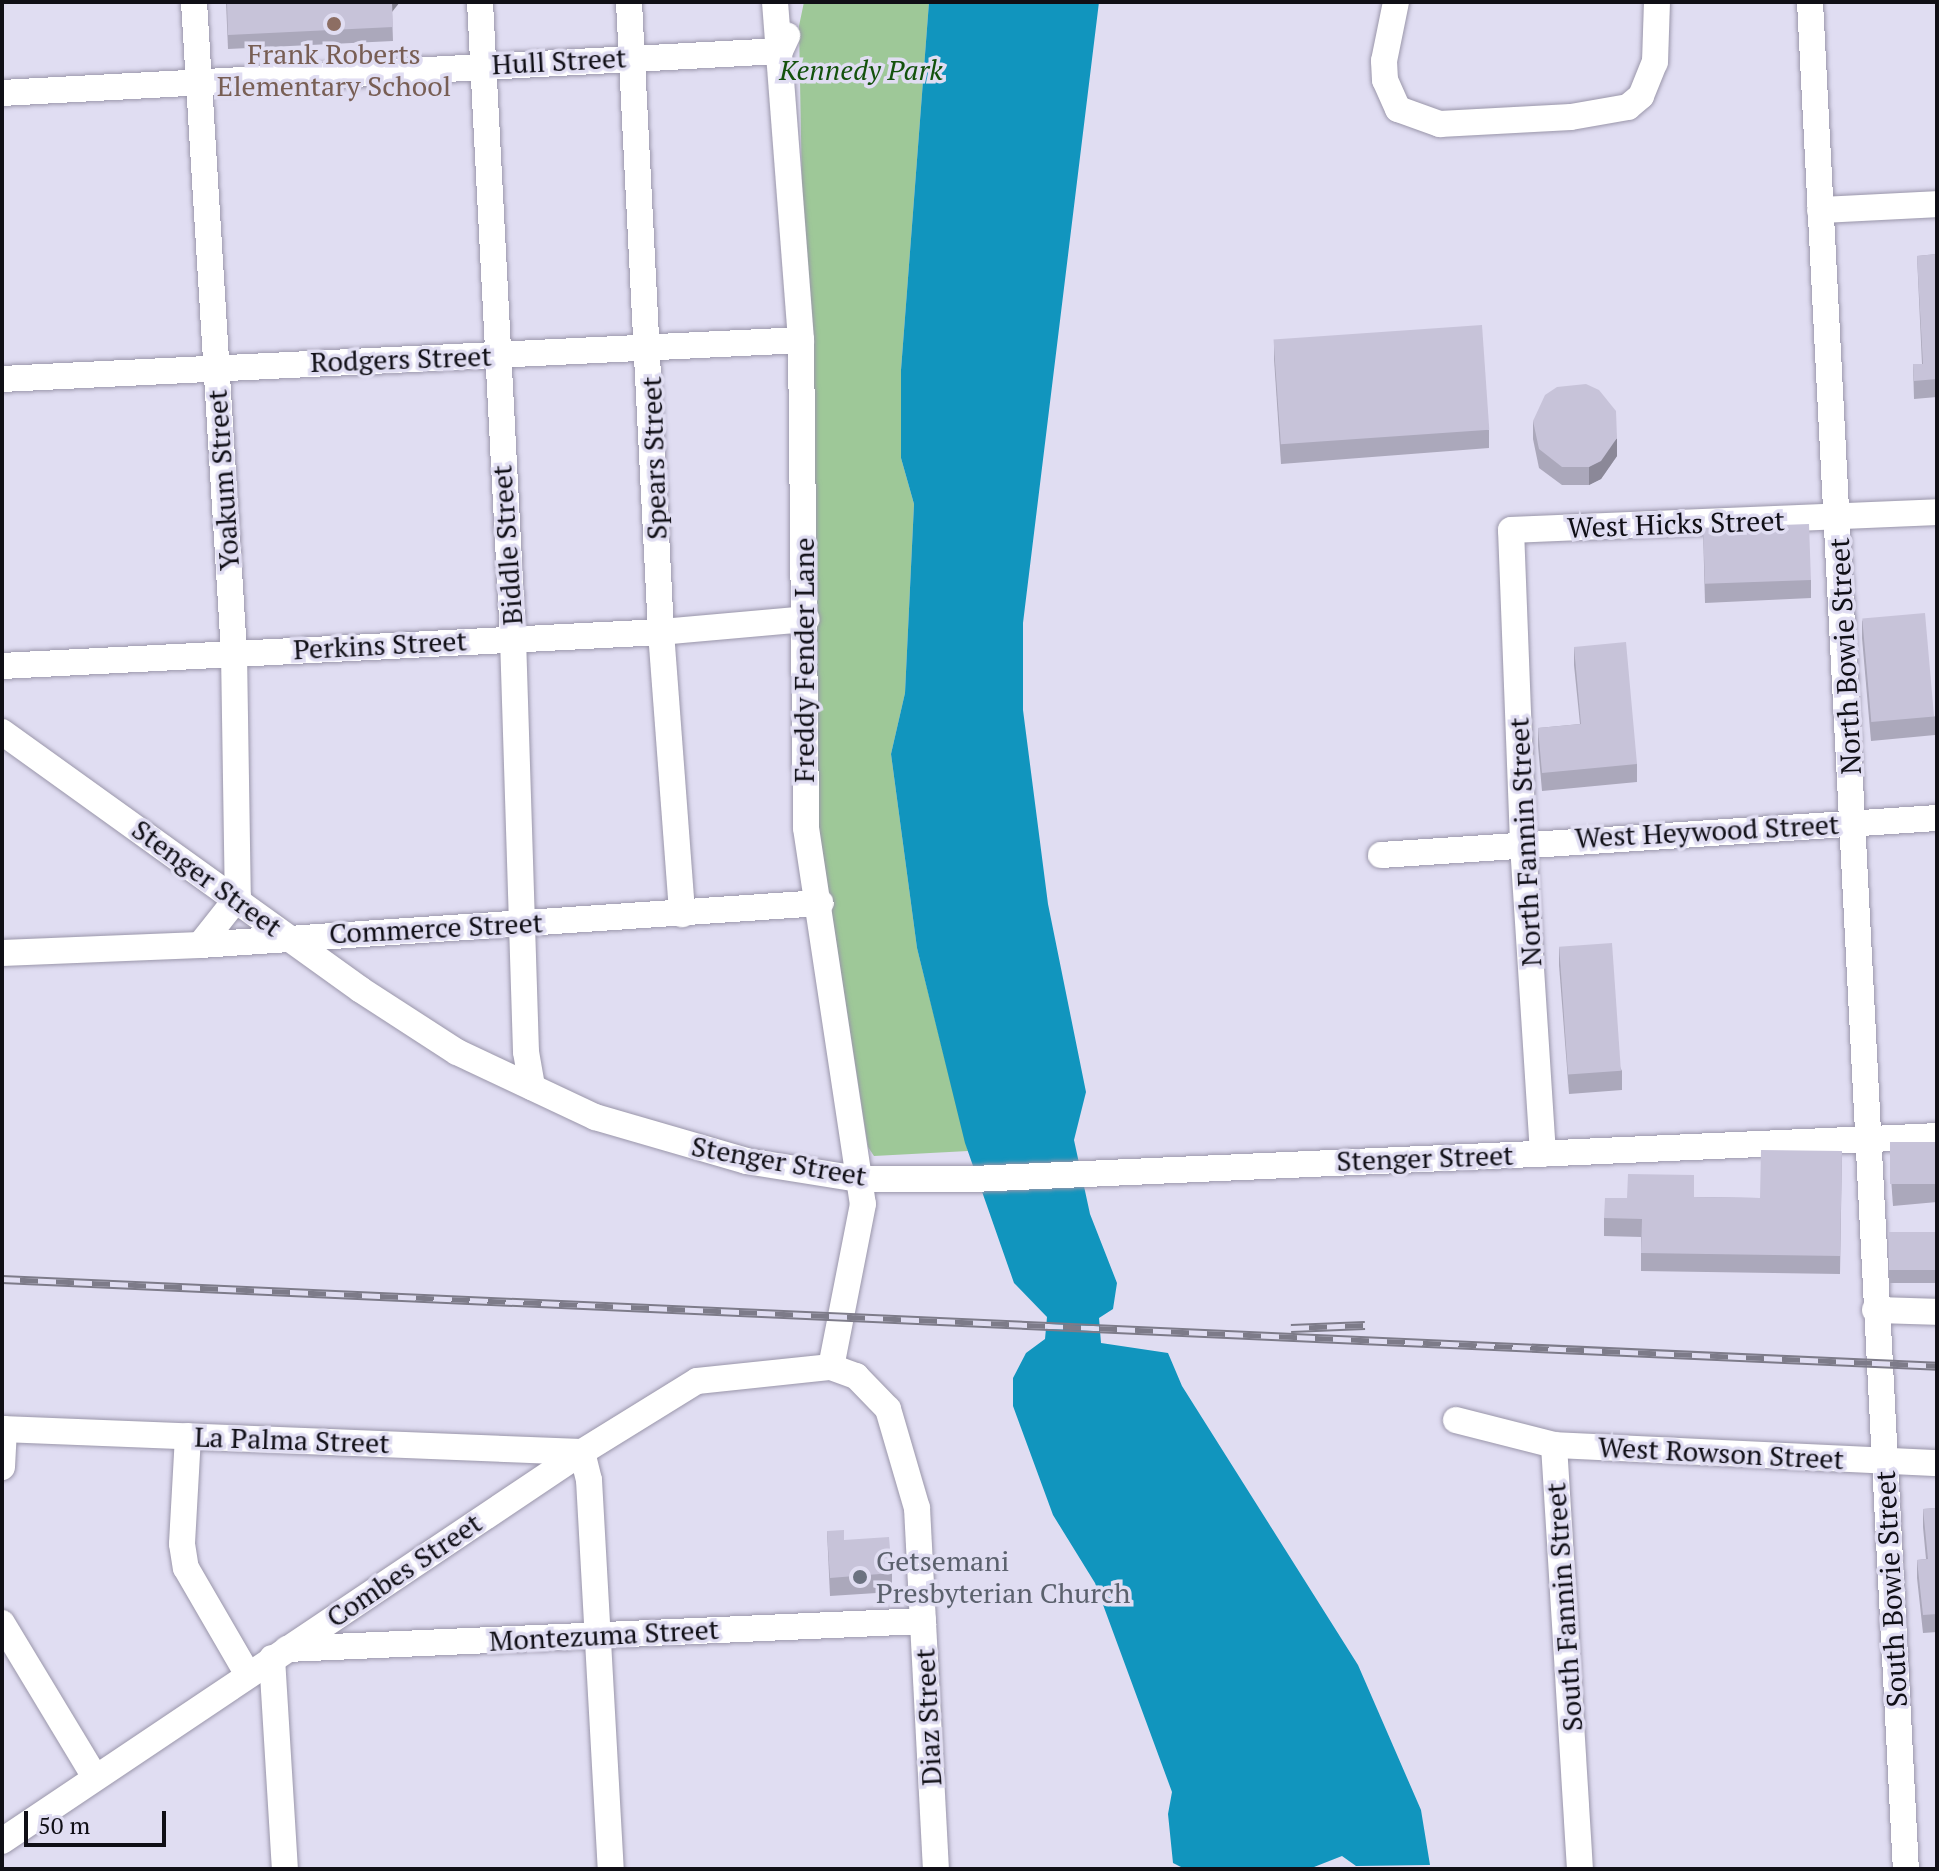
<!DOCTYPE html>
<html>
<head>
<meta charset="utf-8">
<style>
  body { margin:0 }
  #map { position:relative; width:1939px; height:1871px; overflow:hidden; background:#e0ddf2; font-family:"PT Serif",serif }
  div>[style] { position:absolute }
  .green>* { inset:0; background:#9ec898 }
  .water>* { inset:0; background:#1195be }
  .roads { filter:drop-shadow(0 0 2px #9a96aa) drop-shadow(0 0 2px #9a96aa) }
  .minor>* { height:26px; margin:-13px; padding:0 13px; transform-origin:13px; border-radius:13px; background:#fff }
  .rail>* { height:9px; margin-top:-4.5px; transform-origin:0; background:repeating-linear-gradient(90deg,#e0ddf2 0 18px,#7d7b89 0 36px); box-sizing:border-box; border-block:2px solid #7d7b89 }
  .wall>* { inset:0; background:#aba8bb; transform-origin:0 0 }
  .shaded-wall>* { inset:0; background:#8b8898 }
  .building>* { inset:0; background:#c7c3d9; transform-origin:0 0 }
  .dots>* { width:22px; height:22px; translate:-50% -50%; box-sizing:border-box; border:4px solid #e0ddf2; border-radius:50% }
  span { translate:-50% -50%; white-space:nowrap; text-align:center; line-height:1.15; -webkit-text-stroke:7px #e0ddf2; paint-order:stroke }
  .education-label { font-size:28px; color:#785e54 }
  .street-label { font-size:28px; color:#100f16 }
  .park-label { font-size:28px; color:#13520c; font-style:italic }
  .worship-label { font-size:28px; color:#5b616d }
  .left { translate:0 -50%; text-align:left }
  .frame { position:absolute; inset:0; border:4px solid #100f16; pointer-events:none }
  .scale { position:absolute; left:24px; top:1811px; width:142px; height:36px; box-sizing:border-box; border:4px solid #100f16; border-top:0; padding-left:10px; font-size:24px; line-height:28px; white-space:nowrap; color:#100f16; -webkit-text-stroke:6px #e0ddf2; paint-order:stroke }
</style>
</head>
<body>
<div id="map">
  <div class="green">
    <div style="clip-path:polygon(804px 2px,929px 2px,901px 370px,901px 458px,914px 504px,905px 693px,891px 754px,917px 948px,968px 1151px,874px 1156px,868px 1147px,813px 792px,799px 26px)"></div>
  </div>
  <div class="water">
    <div style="clip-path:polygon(929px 2px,1099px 2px,1023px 623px,1023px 710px,1048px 904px,1086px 1092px,1074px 1140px,1090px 1214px,1117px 1283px,1113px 1309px,1099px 1318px,1101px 1343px,1168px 1353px,1182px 1386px,1358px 1665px,1421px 1810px,1430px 1865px,1356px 1866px,1342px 1856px,1309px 1869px,1185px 1869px,1173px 1863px,1168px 1814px,1172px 1792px,1095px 1583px,1053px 1515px,1013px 1406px,1013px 1378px,1026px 1353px,1045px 1339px,1047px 1317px,1014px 1283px,965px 1143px,917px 948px,891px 754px,905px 693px,914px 504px,901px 458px,901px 370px)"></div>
  </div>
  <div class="roads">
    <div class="minor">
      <div style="left:194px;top:2px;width:652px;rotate:86.48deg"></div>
      <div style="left:234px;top:653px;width:244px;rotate:89.1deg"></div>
      <div style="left:238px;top:897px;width:61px;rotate:128.4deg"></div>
      <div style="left:480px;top:2px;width:637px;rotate:87.03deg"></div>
      <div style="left:513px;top:638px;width:414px;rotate:88.2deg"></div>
      <div style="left:526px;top:1052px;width:36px;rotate:80deg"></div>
      <div style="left:629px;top:2px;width:631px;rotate:87.09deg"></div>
      <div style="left:661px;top:632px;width:283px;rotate:85.7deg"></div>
      <div style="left:775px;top:2px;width:339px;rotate:85.6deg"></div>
      <div style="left:801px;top:340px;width:488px;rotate:89.4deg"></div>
      <div style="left:806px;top:828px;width:380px;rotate:81.4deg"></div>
      <div style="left:863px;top:1204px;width:166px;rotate:101.1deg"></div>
      <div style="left:1396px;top:2px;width:60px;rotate:101.5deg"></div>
      <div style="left:1384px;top:61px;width:19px;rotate:87deg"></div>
      <div style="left:1385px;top:80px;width:32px;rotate:66deg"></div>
      <div style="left:1398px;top:109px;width:45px;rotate:19.7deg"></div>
      <div style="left:1440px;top:124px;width:131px;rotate:-3.1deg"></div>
      <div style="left:1571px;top:117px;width:58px;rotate:-10deg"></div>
      <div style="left:1628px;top:107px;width:17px;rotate:-40deg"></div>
      <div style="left:1641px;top:96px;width:37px;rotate:-68deg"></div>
      <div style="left:1655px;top:62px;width:60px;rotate:-88.1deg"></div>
      <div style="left:1810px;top:2px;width:1869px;rotate:87.06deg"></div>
      <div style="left:2px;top:93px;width:779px;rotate:-3.09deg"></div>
      <div style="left:780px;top:51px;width:17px;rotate:-65deg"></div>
      <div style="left:1820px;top:210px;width:117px;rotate:-2.9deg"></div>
      <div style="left:2px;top:379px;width:800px;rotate:-2.79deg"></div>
      <div style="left:2px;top:666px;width:660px;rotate:-2.95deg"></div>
      <div style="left:661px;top:632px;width:146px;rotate:-5.1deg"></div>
      <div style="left:2px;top:732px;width:442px;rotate:35.7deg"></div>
      <div style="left:361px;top:990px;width:114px;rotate:32.9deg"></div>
      <div style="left:457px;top:1052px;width:153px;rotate:25.2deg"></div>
      <div style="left:595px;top:1117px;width:157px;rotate:16.2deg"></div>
      <div style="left:746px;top:1161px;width:114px;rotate:9.1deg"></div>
      <div style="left:859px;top:1179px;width:114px"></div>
      <div style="left:973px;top:1179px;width:965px;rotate:-2.55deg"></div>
      <div style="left:1381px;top:855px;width:557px;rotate:-3.81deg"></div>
      <div style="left:2px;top:953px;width:198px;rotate:-2.3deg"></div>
      <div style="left:200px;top:945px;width:622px;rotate:-3.87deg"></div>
      <div style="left:1543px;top:1154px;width:313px;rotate:-93.7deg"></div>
      <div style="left:1523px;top:842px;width:312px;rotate:-92.2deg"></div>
      <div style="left:1511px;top:530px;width:426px;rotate:-2.4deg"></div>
      <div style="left:1875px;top:1310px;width:62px;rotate:1.8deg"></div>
      <div style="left:1456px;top:1420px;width:101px;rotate:14.3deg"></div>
      <div style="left:1554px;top:1445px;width:425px;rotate:86.5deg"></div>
      <div style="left:2px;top:1429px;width:580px;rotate:2.27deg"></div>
      <div style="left:188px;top:1436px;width:108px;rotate:93.2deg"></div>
      <div style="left:182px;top:1544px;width:24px;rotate:81deg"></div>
      <div style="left:186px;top:1568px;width:124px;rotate:59.9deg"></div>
      <div style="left:1554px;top:1445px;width:383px;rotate:2.7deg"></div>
      <div style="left:582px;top:1452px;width:29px;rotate:76deg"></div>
      <div style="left:589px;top:1480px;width:390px;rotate:86.8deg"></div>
      <div style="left:2px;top:1467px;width:38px;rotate:-87deg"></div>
      <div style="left:2px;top:1623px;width:180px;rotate:58.9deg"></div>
      <div style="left:287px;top:1649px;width:637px;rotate:-2.52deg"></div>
      <div style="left:272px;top:1658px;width:211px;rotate:86.5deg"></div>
      <div style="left:2px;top:1841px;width:698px;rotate:-33.85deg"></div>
      <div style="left:582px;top:1452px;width:135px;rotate:-31.7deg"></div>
      <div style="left:697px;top:1381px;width:135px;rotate:-6deg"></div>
      <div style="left:831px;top:1367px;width:27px;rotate:20deg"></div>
      <div style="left:856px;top:1376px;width:46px;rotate:45.9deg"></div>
      <div style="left:888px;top:1409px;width:103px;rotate:73.7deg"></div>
      <div style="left:917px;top:1508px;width:361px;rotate:87deg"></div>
    </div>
  </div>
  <div class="rail">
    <div style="left:2px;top:1279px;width:1937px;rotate:2.57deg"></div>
    <div style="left:1291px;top:1328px;width:74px;rotate:-2.3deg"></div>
  </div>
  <div class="wall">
    <div style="clip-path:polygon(226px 2px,392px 12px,393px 41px,228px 49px)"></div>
    <div style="clip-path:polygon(1937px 237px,1937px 397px,1914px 399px,1913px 364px,1922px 364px,1917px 256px,1937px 254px)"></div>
    <div style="clip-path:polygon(1274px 341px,1489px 430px,1489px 448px,1281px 464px,1274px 359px)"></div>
    <div style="clip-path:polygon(1533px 421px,1617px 456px,1601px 479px,1589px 485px,1562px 485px,1539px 468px,1533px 439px)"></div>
    <div style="clip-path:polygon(1703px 529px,1811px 580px,1811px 598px,1705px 603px)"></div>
    <div style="clip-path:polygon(1862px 620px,1935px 717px,1935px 735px,1871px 741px,1862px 638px)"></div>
    <div style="clip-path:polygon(1574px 647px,1637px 764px,1637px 782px,1542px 791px,1538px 746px,1538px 728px,1580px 724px,1574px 665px)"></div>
    <div style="clip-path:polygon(1559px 947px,1622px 1071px,1622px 1090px,1569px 1094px,1559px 965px)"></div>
    <div style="clip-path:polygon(1937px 1142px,1937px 1202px,1893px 1206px,1890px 1164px,1890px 1146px)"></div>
    <div style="clip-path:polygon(1842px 1151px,1840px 1274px,1641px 1271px,1641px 1237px,1604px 1236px,1604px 1218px,1627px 1198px,1694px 1197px,1760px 1198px)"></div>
    <div style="left:1937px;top:1232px;width:51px;height:48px;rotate:90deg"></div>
    <div style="clip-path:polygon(1937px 1508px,1937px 1632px,1923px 1633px,1917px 1578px,1917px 1560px,1926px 1559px,1923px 1527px,1923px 1509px)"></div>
    <div style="clip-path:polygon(827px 1531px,844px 1540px,892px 1573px,892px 1592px,830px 1596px)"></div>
  </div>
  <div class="shaded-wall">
    <div style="clip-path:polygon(392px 2px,400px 2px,392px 12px)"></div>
    <div style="clip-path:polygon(1617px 438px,1617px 456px,1601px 479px,1589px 485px,1589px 467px)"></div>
  </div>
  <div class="building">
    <div style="clip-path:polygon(227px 2px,392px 2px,393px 27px,228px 35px)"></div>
    <div style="clip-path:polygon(1937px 254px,1937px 379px,1914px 381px,1913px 364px,1923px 364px,1917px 256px)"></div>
    <div style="left:1482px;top:325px;width:105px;height:209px;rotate:86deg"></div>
    <div style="clip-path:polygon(1586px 384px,1599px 390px,1616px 411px,1617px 438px,1601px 461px,1589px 467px,1562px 467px,1539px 449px,1533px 421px,1545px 395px,1557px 387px)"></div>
    <div style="left:1809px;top:524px;width:56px;height:106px;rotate:88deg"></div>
    <div style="left:1925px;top:613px;width:104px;height:63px;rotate:85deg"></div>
    <div style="clip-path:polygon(1626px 642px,1637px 764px,1542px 773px,1538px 728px,1581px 724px,1574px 647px)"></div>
    <div style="left:1612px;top:943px;width:128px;height:53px;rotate:86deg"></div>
    <div style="left:1937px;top:1142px;width:42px;height:47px;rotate:90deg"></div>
    <div style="clip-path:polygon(1761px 1150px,1842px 1151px,1840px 1256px,1641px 1253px,1642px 1219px,1604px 1218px,1605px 1198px,1627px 1198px,1628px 1174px,1694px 1175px,1694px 1197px,1760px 1198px)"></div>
    <div style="left:1937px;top:1232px;width:38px;height:48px;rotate:90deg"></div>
    <div style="clip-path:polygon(1937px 1508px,1937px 1614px,1923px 1615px,1917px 1560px,1928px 1559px,1923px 1509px)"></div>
    <div style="clip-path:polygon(844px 1530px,844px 1540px,889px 1537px,892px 1573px,830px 1578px,827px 1531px)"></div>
  </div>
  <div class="dots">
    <div style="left:334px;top:24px;background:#8d6e63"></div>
    <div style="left:860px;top:1577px;background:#6b7280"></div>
  </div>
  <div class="education-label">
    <span style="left:334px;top:70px">Frank Roberts<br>Elementary School</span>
  </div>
  <div class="street-label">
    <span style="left:559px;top:61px;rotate:-3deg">Hull Street</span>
    <span style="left:401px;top:359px;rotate:-2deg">Rodgers Street</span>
    <span style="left:654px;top:458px;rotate:-92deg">Spears Street</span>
    <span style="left:223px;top:480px;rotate:-94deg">Yoakum Street</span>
    <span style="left:1676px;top:524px;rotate:-2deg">West Hicks Street</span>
    <span style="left:507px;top:545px;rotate:-94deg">Biddle Street</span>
    <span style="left:380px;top:645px;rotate:-3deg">Perkins Street</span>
    <span style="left:1845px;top:656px;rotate:-93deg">North Bowie Street</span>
    <span style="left:804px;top:660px;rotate:-90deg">Freddy Fender Lane</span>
    <span style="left:1707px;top:831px;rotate:-3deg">West Heywood Street</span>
    <span style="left:1525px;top:842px;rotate:-93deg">North Fannin Street</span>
    <span style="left:207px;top:878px;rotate:36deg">Stenger Street</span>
    <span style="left:436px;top:928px;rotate:-3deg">Commerce Street</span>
    <span style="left:1425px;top:1158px;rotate:-2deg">Stenger Street</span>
    <span style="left:779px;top:1161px;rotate:10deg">Stenger Street</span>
    <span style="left:292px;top:1440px;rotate:2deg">La Palma Street</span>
    <span style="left:1721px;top:1453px;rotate:3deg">West Rowson Street</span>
    <span style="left:404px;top:1570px;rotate:-34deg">Combes Street</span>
    <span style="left:1891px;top:1589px;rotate:-93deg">South Bowie Street</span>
    <span style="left:1564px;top:1607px;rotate:-94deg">South Fannin Street</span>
    <span style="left:604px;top:1635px;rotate:-3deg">Montezuma Street</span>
    <span style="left:928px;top:1717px;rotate:-93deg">Diaz Street</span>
  </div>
  <div class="park-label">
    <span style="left:861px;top:70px">Kennedy Park</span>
  </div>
  <div class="worship-label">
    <span class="left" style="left:876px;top:1577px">Getsemani<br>Presbyterian Church</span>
  </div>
  <div class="frame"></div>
  <div class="scale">50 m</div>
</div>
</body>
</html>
